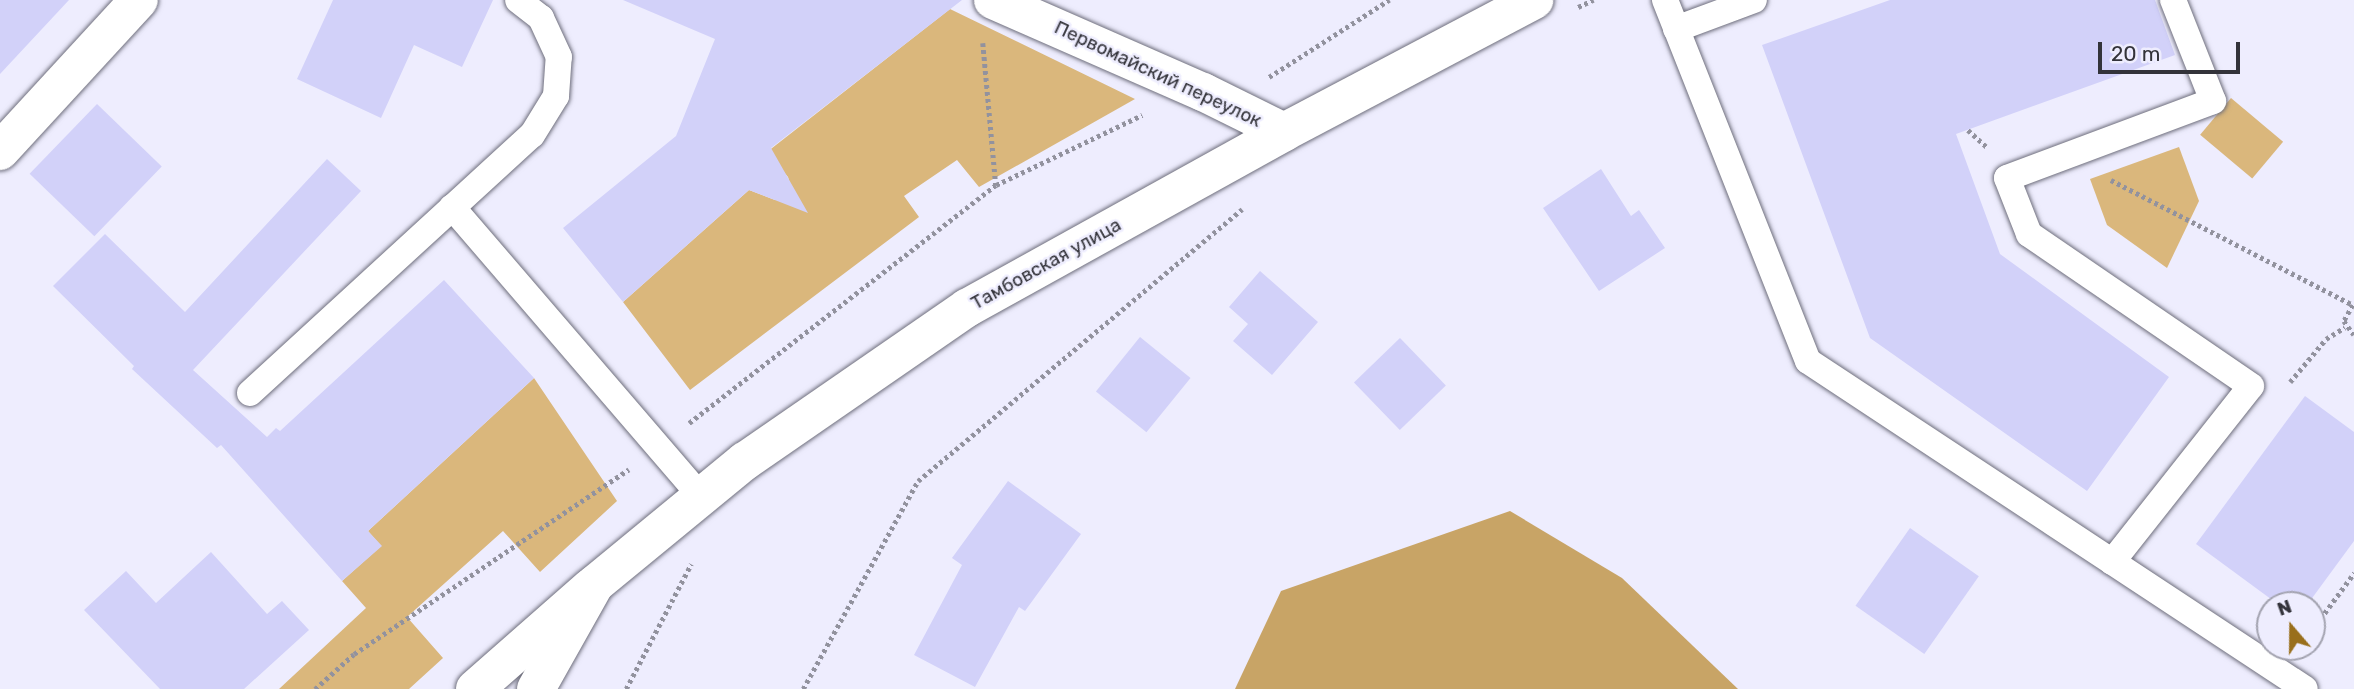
<!DOCTYPE html>
<html>
<head>
<meta charset="utf-8">
<style>
  body { margin:0 }
  #map { position:relative; width:2354px; height:689px; overflow:hidden; background:#eeedfe; font-family:Rubik,sans-serif }
  div>[style] { position:absolute }
  .green>* { inset:0; background:#dab77c; transform-origin:0 0 }
  .forest>* { inset:0; background:#c8a466 }
  .building>* { inset:0; background:#d2d1f9; transform-origin:0 0 }
  .path>* { height:4.5px; margin-top:-2.25px; transform-origin:0; background:repeating-linear-gradient(90deg,#92929e 0 3.5px,transparent 0 7px) }
  .roads { filter:drop-shadow(0 0 2px #6e6e7c) drop-shadow(0 0 2px #6e6e7c) }
  .service>* { height:26px; margin:-13px; padding:0 13px; transform-origin:13px; border-radius:13px; background:#fff }
  .minor>* { height:38px; margin:-19px; padding:0 19px; transform-origin:19px; border-radius:19px; background:#fff }
  .secondary>* { height:38px; margin:-19px; padding:0 19px; transform-origin:19px; border-radius:19px; background:#fff }
  span { translate:-50% -50%; white-space:nowrap; text-align:center; line-height:1.15; -webkit-text-stroke:5px #eeedfe; paint-order:stroke }
  .street-label { font-size:19px; color:#33333a }
  .north { position:absolute; left:2256px; top:591px; width:70px; height:70px; box-sizing:border-box; background:#eeedfe; border:2px solid #a3a3b0; border-radius:50%; rotate:340deg; font-size:19px; font-weight:700; line-height:28px; text-align:center; color:#33333a }
  .north::after { content:''; display:block; margin:auto; width:24px; height:32px; background:#996f1c; clip-path:polygon(50% 0,100% 100%,50% 72%,0 100%) }
  .scale { position:absolute; left:2098px; top:42px; width:142px; height:32px; box-sizing:border-box; border:4px solid #33333a; border-top:0; padding-left:9px; font-size:21px; line-height:24px; white-space:nowrap; color:#33333a; -webkit-text-stroke:5px #eeedfe; paint-order:stroke }
</style>
</head>
<body>
<div id="map">
  <div class="green">
    <div style="clip-path:polygon(950px 9px,1135px 99px,979px 187px,957px 160px,904px 196px,919px 217px,690px 390px,623px 302px,749px 190px,775px 200px,791px 187px,788px 177px,767px 152px)"></div>
    <div style="left:2231px;top:98px;width:68px;height:48px;rotate:40deg"></div>
    <div style="clip-path:polygon(2179px 147px,2199px 201px,2167px 268px,2107px 225px,2090px 179px)"></div>
    <div style="clip-path:polygon(534px 378px,617px 501px,540px 572px,503px 531px,407px 617px,443px 658px,409px 689px,279px 689px,366px 608px,342px 581px,381px 546px,368px 531px)"></div>
  </div>
  <div class="forest">
    <div style="clip-path:polygon(1510px 511px,1622px 578px,1738px 689px,1235px 689px,1281px 591px)"></div>
  </div>
  <div class="building">
    <div style="clip-path:polygon(0 0,69px 0,0 74px)"></div>
    <div style="clip-path:polygon(333px 0,493px 0,462px 67px,414px 45px,381px 118px,297px 79px)"></div>
    <div style="clip-path:polygon(623px 0,962px 0,771px 148px,808px 213px,749px 190px,623px 302px,563px 228px,676px 136px,715px 39px)"></div>
    <div style="clip-path:polygon(1890px 0,2155px 0,2175px 55px,1956px 134px,2000px 254px,2169px 377px,2087px 491px,1870px 338px,1762px 45px)"></div>
    <div style="left:97px;top:104px;width:90px;height:97px;rotate:44deg"></div>
    <div style="clip-path:polygon(327px 159px,361px 191px,193px 370px,267px 437px,276px 428px,280px 431px,444px 280px,534px 378px,368px 531px,382px 546px,342px 581px,221px 445px,217px 448px,132px 369px,134px 366px,53px 286px,105px 234px,185px 312px)"></div>
    <div style="clip-path:polygon(1601px 169px,1631px 216px,1639px 210px,1665px 248px,1599px 291px,1543px 208px)"></div>
    <div style="clip-path:polygon(1260px 271px,1318px 322px,1272px 375px,1233px 341px,1248px 324px,1229px 307px)"></div>
    <div style="left:1140px;top:337px;width:65px;height:70px;rotate:39deg"></div>
    <div style="left:1400px;top:338px;width:66px;height:64px;rotate:46deg"></div>
    <div style="clip-path:polygon(2305px 396px,2354px 432px,2354px 541px,2307px 605px,2279px 605px,2196px 544px)"></div>
    <div style="clip-path:polygon(1008px 481px,1081px 534px,1025px 611px,1019px 607px,975px 687px,914px 655px,962px 565px,952px 558px)"></div>
    <div style="left:1910px;top:528px;width:84px;height:95px;rotate:35deg"></div>
    <div style="clip-path:polygon(211px 552px,267px 614px,282px 601px,309px 630px,244px 689px,160px 689px,84px 610px,126px 571px,156px 603px)"></div>
  </div>
  <div class="path">
    <div style="left:1578px;top:7px;width:17px;rotate:-25deg"></div>
    <div style="left:983px;top:43px;width:143px;rotate:84.8deg"></div>
    <div style="left:1269px;top:77px;width:143px;rotate:-32.7deg"></div>
    <div style="left:1968px;top:130px;width:27px;rotate:42deg"></div>
    <div style="left:2111px;top:180px;width:272px;rotate:27.3deg"></div>
    <div style="left:2353px;top:305px;width:18px;rotate:119deg"></div>
    <div style="left:2344px;top:321px;width:17px;rotate:54deg"></div>
    <div style="left:2290px;top:382px;width:56px;rotate:-50.1deg"></div>
    <div style="left:2326px;top:339px;width:22px;rotate:-32deg"></div>
    <div style="left:689px;top:423px;width:388px;rotate:-37.8deg"></div>
    <div style="left:996px;top:185px;width:162px;rotate:-25.6deg"></div>
    <div style="left:2312px;top:630px;width:71px;rotate:-53.6deg"></div>
    <div style="left:315px;top:689px;width:52px;rotate:-41.9deg"></div>
    <div style="left:354px;top:654px;width:331px;rotate:-33.9deg"></div>
    <div style="left:626px;top:689px;width:141px;rotate:-62.5deg"></div>
    <div style="left:803px;top:689px;width:238px;rotate:-61.1deg"></div>
    <div style="left:918px;top:481px;width:423px;rotate:-40deg"></div>
  </div>
  <div class="roads">
    <div class="service">
      <div style="left:1665px;top:0;width:388px;rotate:68.4deg"></div>
      <div style="left:1808px;top:361px;width:595px;rotate:33.42deg"></div>
      <div style="left:1676px;top:29px;width:83px;rotate:-20.4deg"></div>
      <div style="left:452px;top:207px;width:382px;rotate:49.3deg"></div>
      <div style="left:250px;top:393px;width:382px;rotate:-42.5deg"></div>
      <div style="left:532px;top:135px;width:46px;rotate:-58.4deg"></div>
      <div style="left:556px;top:96px;width:39px;rotate:-86deg"></div>
      <div style="left:559px;top:57px;width:43px;rotate:-114.8deg"></div>
      <div style="left:541px;top:18px;width:29px;rotate:-142deg"></div>
      <div style="left:2112px;top:562px;width:224px;rotate:-51.7deg"></div>
      <div style="left:2251px;top:386px;width:269px;rotate:-145.6deg"></div>
      <div style="left:2029px;top:234px;width:60px;rotate:-111.4deg"></div>
      <div style="left:2007px;top:178px;width:220px;rotate:-20.5deg"></div>
      <div style="left:2213px;top:101px;width:109px;rotate:-111.6deg"></div>
    </div>
    <div class="minor">
      <div style="left:993px;top:0;width:229px;rotate:23.7deg"></div>
      <div style="left:1203px;top:92px;width:90px;rotate:26.3deg"></div>
      <div style="left:0;top:151px;width:205px;rotate:-47.4deg"></div>
      <div style="left:475px;top:689px;width:153px;rotate:-41.3deg"></div>
    </div>
    <div class="secondary">
      <div style="left:536px;top:689px;width:120px;rotate:-60.7deg"></div>
      <div style="left:595px;top:584px;width:194px;rotate:-39.4deg"></div>
      <div style="left:745px;top:461px;width:270px;rotate:-34.6deg"></div>
      <div style="left:967px;top:308px;width:363px;rotate:-29deg"></div>
      <div style="left:1284px;top:132px;width:283px;rotate:-27.8deg"></div>
    </div>
  </div>
  <div class="street-label">
    <span style="left:1158px;top:74px;rotate:25deg">Первомайский переулок</span>
    <span style="left:1046px;top:264px;rotate:-29deg">Тамбовская улица</span>
  </div>
  <div class="north">N</div>
  <div class="scale">20 m</div>
</div>
</body>
</html>
